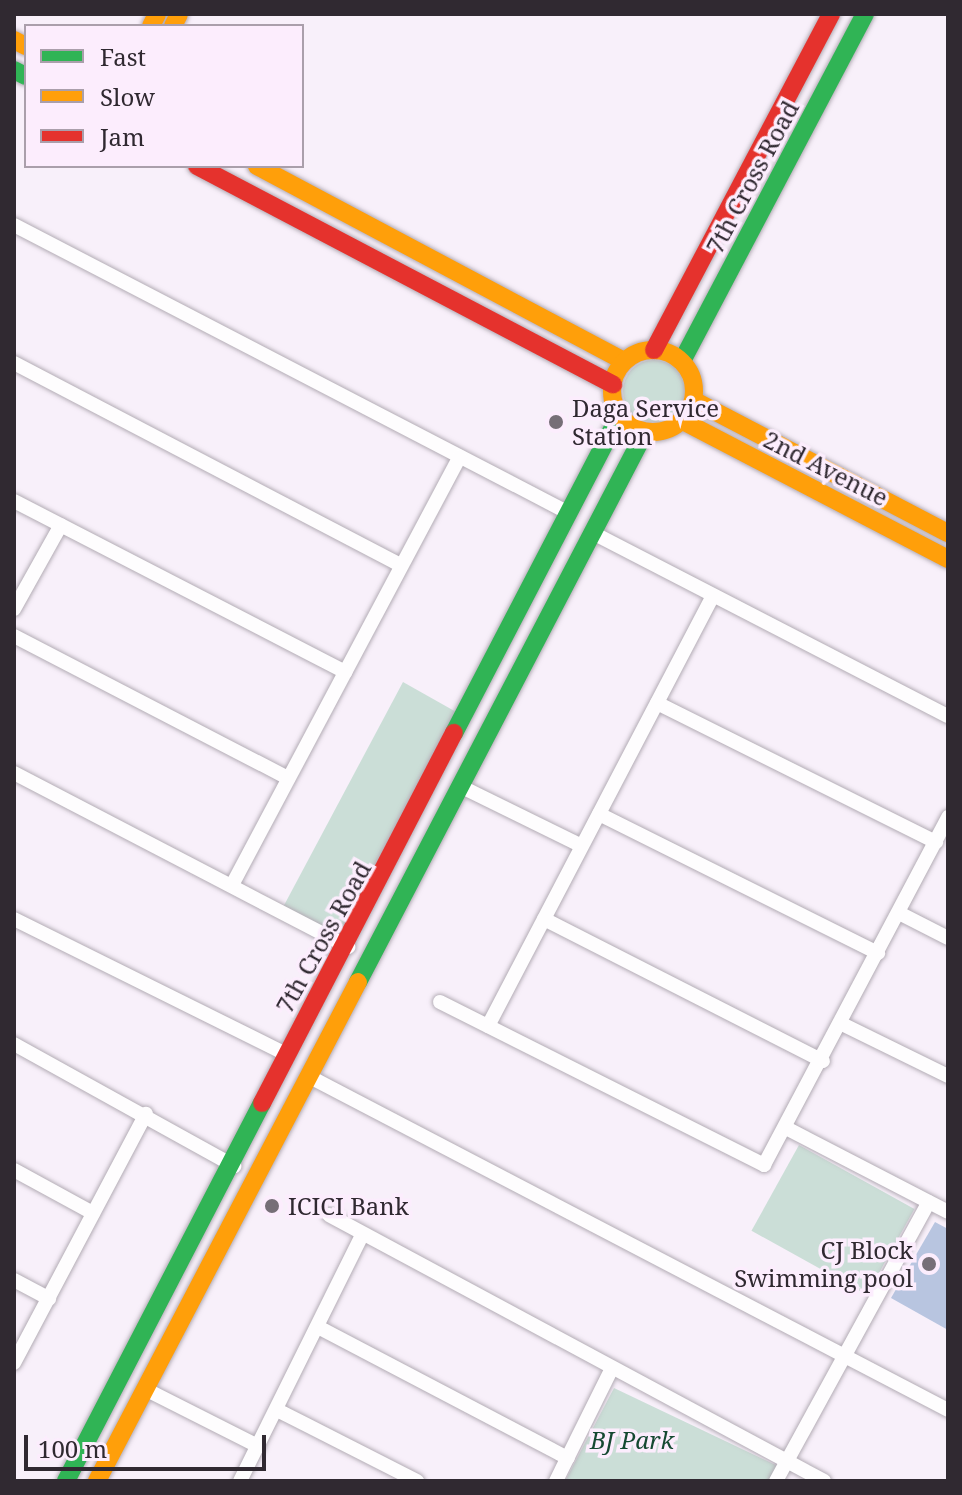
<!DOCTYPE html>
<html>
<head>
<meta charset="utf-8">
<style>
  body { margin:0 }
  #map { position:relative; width:962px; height:1495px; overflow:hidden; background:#f8f0fa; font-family:"Noto Serif",serif }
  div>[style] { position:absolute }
  .green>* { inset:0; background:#cbded7; transform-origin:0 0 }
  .round { border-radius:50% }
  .water>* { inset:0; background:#b8c5e0 }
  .roads { filter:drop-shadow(0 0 2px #b3acb5) drop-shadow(0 0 2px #b3acb5) }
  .street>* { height:14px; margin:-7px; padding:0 7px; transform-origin:7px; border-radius:7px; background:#fefdfe }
  .fast>* { height:18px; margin:-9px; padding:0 9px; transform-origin:9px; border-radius:9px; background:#30b455 }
  .slow>* { height:18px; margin:-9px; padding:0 9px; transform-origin:9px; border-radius:9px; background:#ff9f0a }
  .slow>.ring { margin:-9px; padding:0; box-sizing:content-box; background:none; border:18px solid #ff9f0a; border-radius:50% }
  .jam>* { height:18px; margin:-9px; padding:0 9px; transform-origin:9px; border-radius:9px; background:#e5322d }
  .dots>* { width:22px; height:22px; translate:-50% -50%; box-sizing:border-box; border:4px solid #fcedfd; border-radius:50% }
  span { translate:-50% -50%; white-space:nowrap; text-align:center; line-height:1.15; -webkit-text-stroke:7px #fcedfd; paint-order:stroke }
  .street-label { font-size:24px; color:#302931 }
  .poi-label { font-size:24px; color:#302931 }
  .left { translate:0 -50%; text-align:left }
  .right { translate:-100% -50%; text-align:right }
  .park-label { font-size:24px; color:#154932; font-style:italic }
  .frame { position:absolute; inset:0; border:16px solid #302931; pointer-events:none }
  .legend { position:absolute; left:24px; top:24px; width:280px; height:144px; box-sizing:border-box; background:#fcedfd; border:2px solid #aa9fab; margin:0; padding:10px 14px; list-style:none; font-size:24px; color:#302931 }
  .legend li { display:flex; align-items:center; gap:16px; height:40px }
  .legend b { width:40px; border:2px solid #aa9fab }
  .scale { position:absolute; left:24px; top:1435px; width:242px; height:36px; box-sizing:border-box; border:4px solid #302931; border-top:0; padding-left:10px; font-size:24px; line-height:28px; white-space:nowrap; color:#302931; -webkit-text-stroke:6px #fcedfd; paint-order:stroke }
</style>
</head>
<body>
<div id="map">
  <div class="green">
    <div class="round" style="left:623px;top:360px;width:62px;height:62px"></div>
    <div style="clip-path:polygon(403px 682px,458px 713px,341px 930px,324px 934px,281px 911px)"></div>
    <div style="left:799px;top:1145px;width:132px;height:98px;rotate:29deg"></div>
    <div style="clip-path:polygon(614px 1388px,780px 1467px,773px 1481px,565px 1481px)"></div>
  </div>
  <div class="water">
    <div style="clip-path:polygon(935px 1222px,948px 1229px,948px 1330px,891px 1298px)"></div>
  </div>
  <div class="roads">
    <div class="street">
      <div style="left:14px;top:225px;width:625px;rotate:27.43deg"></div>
      <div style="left:14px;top:363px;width:436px;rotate:27.6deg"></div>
      <div style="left:14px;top:501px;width:373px;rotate:27.3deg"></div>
      <div style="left:593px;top:533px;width:399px;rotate:27.3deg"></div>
      <div style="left:14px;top:609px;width:96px;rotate:-60.8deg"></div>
      <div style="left:14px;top:636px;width:309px;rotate:27.4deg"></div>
      <div style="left:657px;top:703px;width:312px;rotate:26.5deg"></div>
      <div style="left:14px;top:773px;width:377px;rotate:27.5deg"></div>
      <div style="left:460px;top:786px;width:134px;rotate:26.2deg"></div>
      <div style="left:599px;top:814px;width:312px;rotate:26.5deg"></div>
      <div style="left:232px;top:885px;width:485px;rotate:-62deg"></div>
      <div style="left:899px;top:913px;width:55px;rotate:27deg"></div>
      <div style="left:14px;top:919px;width:304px;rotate:26.4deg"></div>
      <div style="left:544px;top:919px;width:313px;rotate:27deg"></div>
      <div style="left:440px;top:1002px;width:363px;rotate:26.7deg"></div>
      <div style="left:764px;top:1165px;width:394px;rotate:-62.1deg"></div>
      <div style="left:842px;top:1024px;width:118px;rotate:26.1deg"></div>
      <div style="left:488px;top:1026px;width:485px;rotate:-62.4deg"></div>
      <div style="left:14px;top:1044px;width:252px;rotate:29deg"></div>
      <div style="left:310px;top:1077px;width:720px;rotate:27.56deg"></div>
      <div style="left:788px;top:1129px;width:180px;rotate:27.4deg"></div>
      <div style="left:14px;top:1170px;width:90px;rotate:28.6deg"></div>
      <div style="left:329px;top:1215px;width:562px;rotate:28.25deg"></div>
      <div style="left:14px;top:1280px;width:40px;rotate:28deg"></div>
      <div style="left:318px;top:1327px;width:282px;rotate:27.7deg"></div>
      <div style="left:14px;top:1363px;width:282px;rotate:-62.1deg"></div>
      <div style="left:145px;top:1389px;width:127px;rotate:26.8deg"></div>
      <div style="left:279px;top:1411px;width:155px;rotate:26.9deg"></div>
      <div style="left:240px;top:1481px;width:272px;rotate:-63.6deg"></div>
      <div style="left:556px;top:1481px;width:124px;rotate:-63.6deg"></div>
      <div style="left:776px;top:1481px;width:318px;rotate:-61.3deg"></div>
    </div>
    <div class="fast">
      <div style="left:14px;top:70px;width:13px;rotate:27deg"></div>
      <div style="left:682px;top:361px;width:392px;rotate:-62.2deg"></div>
      <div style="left:454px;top:733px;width:360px;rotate:-62.5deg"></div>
      <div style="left:358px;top:982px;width:620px;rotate:-62.44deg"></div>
      <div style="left:66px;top:1481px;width:426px;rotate:-62.6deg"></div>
    </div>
    <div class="slow">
      <div style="left:151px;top:26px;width:13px;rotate:-63deg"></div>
      <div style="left:173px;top:26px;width:13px;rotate:-63deg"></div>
      <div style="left:14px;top:40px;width:13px;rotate:27deg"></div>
      <div style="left:257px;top:166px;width:416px;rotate:28deg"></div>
      <div class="ring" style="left:612px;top:350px;width:64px;height:64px"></div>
      <div style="left:695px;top:401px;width:285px;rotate:27.6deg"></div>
      <div style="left:681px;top:420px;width:301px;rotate:27.5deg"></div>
      <div style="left:97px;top:1481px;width:563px;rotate:-62.39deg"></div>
    </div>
    <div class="jam">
      <div style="left:197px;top:166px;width:470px;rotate:27.7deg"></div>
      <div style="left:654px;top:350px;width:380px;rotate:-62.2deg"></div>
      <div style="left:262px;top:1103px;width:417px;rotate:-62.6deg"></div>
    </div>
  </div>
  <div class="dots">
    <div style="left:556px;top:422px;background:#766f77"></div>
    <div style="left:272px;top:1206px;background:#766f77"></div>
    <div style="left:929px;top:1264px;background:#766f77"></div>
  </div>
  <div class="street-label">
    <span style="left:752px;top:177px;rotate:-62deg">7th Cross Road</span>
    <span style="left:826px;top:468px;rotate:27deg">2nd Avenue</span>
    <span style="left:323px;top:937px;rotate:-61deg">7th Cross Road</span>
  </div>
  <div class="poi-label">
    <span class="left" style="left:572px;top:422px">Daga Service<br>Station</span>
    <span class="left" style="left:288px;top:1206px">ICICI Bank</span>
    <span class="right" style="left:913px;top:1264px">CJ Block<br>Swimming pool</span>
  </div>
  <div class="park-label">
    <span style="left:632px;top:1440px">BJ Park</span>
  </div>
  <div class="frame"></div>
  <ul class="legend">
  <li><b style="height:10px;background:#30b455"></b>Fast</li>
  <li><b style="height:10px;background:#ff9f0a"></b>Slow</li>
  <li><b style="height:10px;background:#e5322d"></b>Jam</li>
  </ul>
  <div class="scale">100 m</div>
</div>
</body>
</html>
